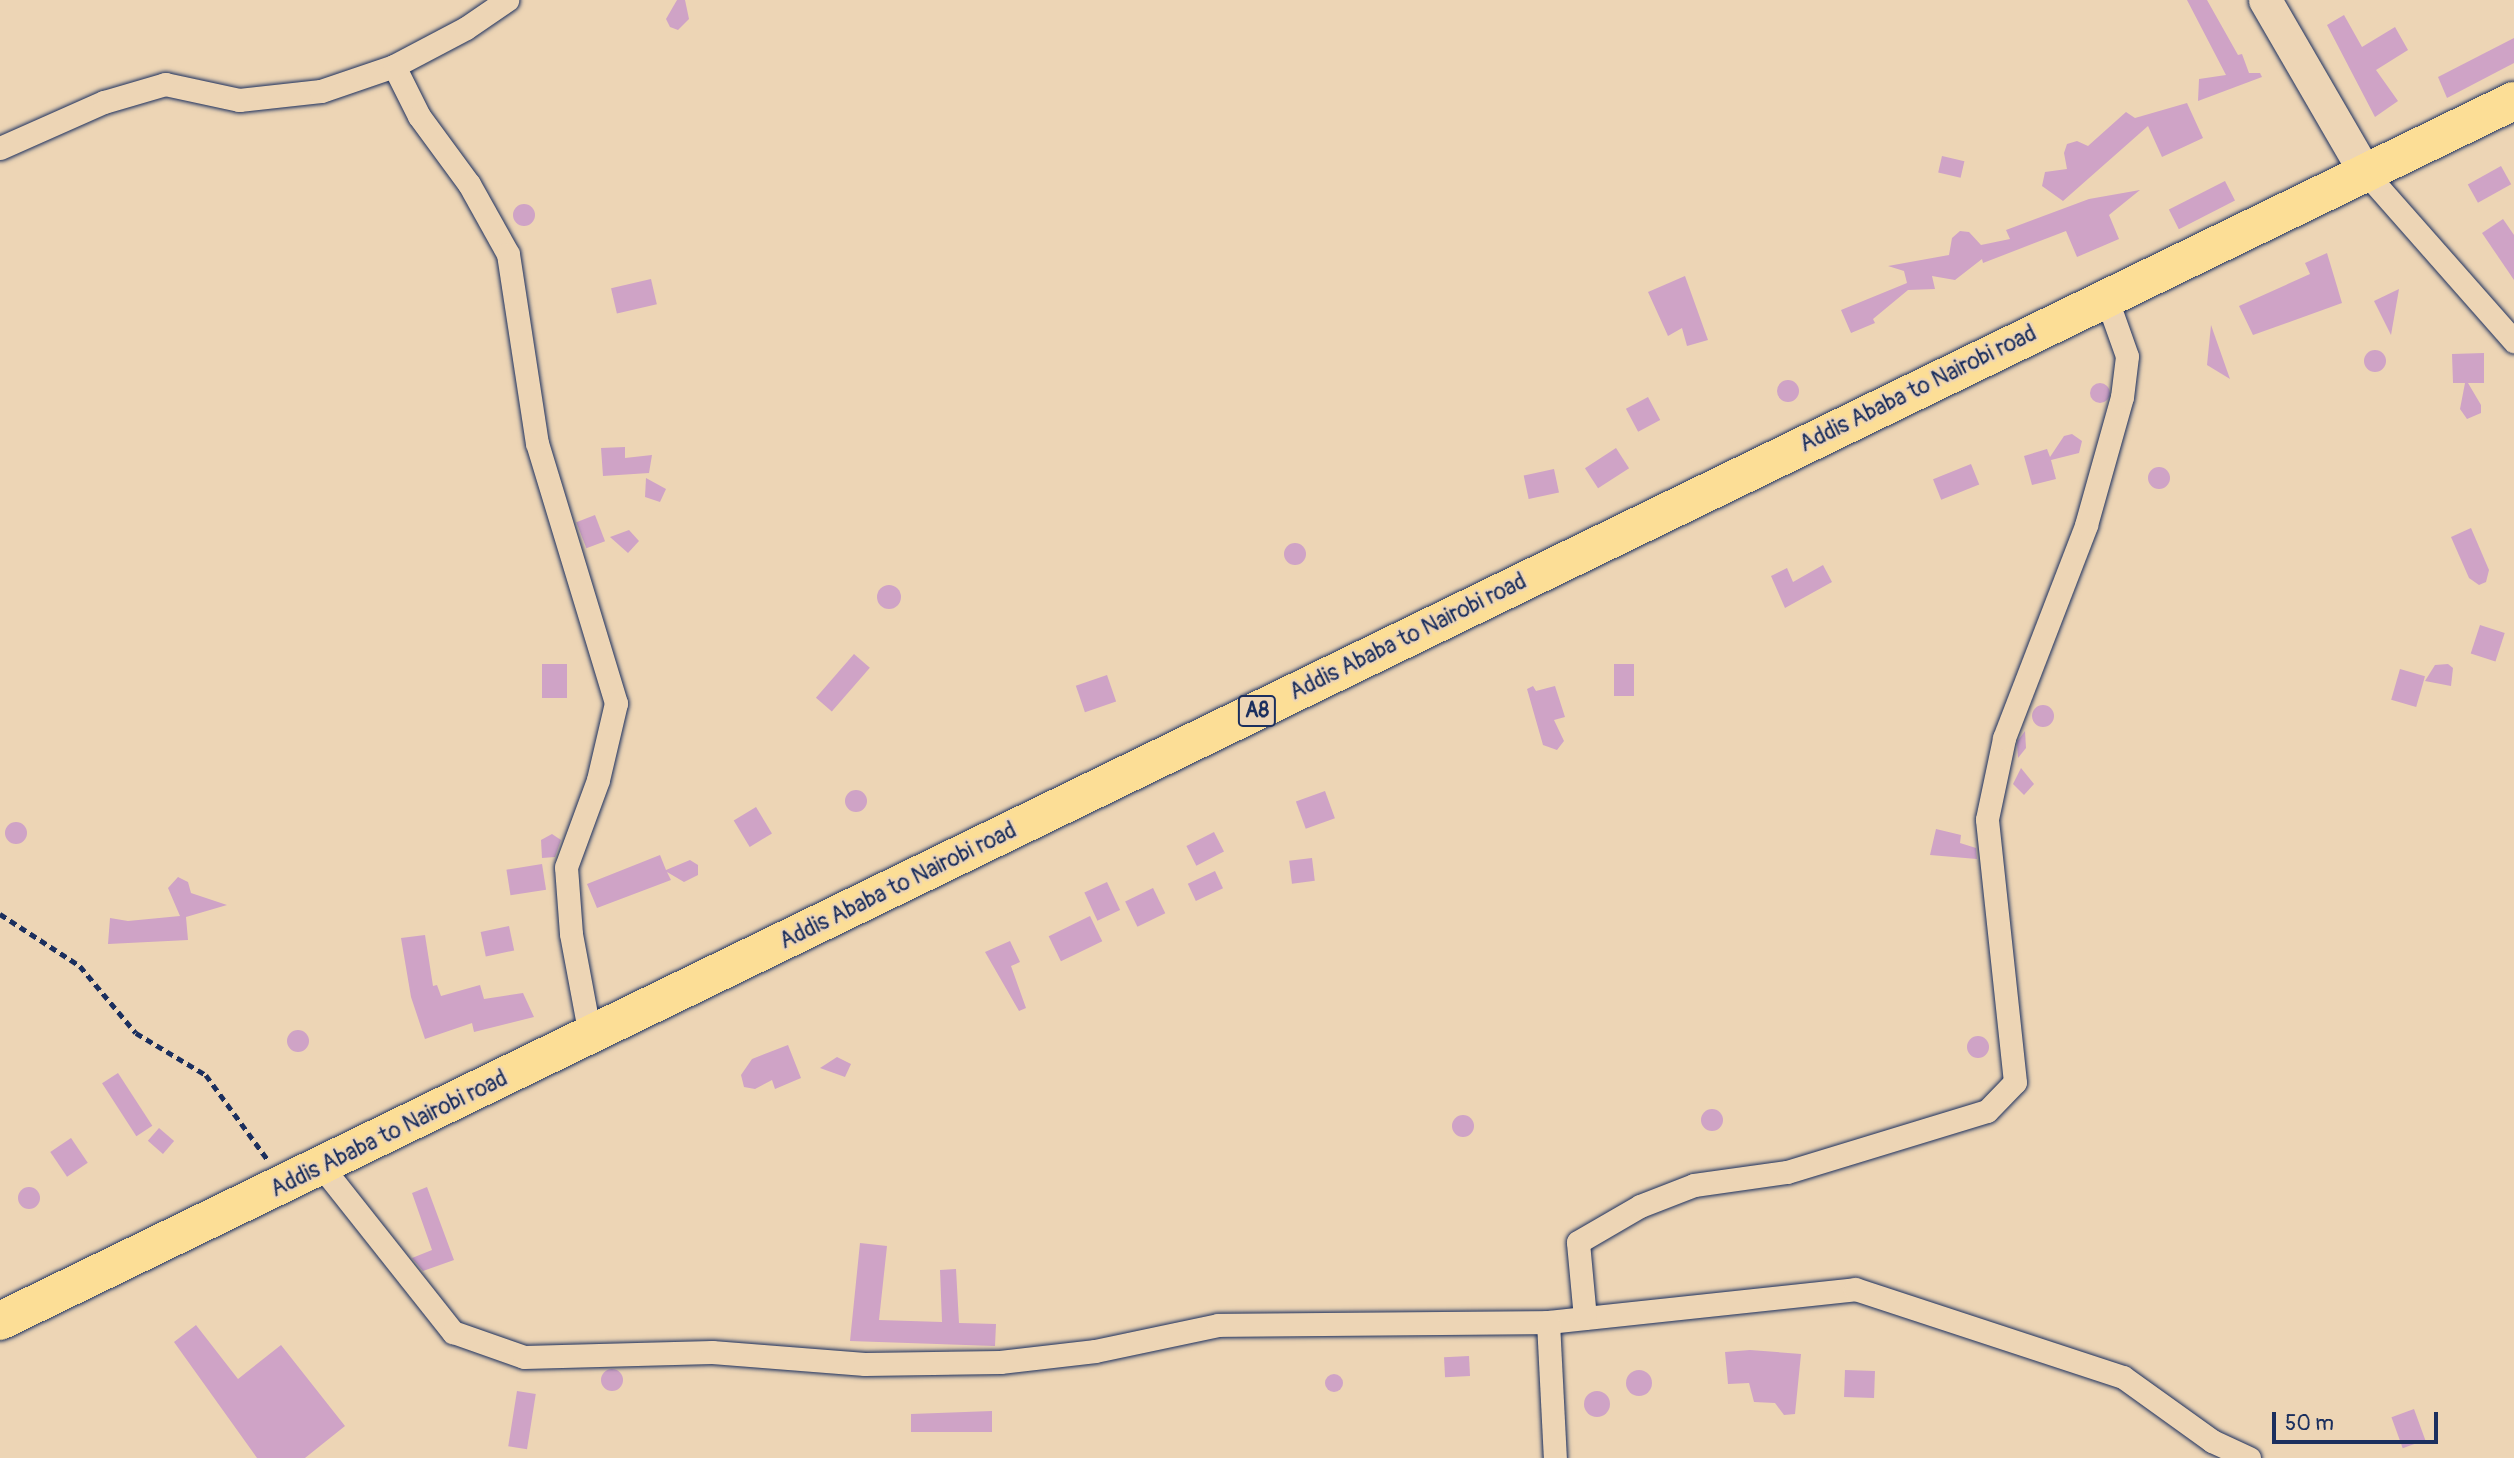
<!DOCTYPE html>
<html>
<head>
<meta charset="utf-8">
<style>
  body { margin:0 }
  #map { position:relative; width:2514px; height:1458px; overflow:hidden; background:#edd5b5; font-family:Pangolin,sans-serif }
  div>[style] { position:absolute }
  .building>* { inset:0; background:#cfa3c6; transform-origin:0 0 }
  .round { border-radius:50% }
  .path>* { height:4.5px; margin-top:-2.25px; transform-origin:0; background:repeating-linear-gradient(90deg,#1b2f5e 0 7px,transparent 0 12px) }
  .roads { filter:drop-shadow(0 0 2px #1b2f5e) drop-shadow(0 0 2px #1b2f5e) }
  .street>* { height:23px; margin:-11.5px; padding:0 11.5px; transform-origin:11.5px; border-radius:11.5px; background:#edd5b5 }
  .secondary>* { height:33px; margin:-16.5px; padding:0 16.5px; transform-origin:16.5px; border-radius:16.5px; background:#edd5b5 }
  .highway>* { height:38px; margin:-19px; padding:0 19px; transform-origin:19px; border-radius:19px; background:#fcde96 }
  span { translate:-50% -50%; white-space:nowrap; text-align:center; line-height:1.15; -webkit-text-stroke:5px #edd5b5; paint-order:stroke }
  .shield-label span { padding:2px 5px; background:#edd5b5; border:2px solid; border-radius:5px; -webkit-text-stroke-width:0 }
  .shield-label { font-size:21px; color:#1b2f5e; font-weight:700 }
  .street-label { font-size:23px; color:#1b2f5e }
  .scale { position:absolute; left:2272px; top:1412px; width:166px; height:32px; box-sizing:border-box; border:4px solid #1b2f5e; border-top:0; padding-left:9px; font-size:21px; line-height:24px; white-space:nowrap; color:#1b2f5e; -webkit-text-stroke:5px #edd5b5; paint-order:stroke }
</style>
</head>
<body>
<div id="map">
  <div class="building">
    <div style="clip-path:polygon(677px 0,685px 0,689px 19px,678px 30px,670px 27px,666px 19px)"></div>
    <div style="clip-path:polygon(2187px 0,2207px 0,2238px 55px,2242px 54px,2249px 73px,2260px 73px,2262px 77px,2198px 101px,2199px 79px,2226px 75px)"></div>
    <div style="clip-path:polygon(2344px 15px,2362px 47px,2395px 27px,2408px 50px,2376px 70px,2398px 101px,2375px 117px,2327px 25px)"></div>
    <div style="clip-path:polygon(2514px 38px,2514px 63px,2447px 98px,2438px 77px)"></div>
    <div style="clip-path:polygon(2187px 103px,2203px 138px,2162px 157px,2148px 126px,2063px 201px,2042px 186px,2045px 172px,2067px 169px,2064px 153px,2067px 144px,2077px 141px,2088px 146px,2126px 112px,2135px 118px)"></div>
    <div style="left:1942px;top:156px;width:23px;height:17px;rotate:13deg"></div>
    <div style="left:2501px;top:166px;width:21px;height:38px;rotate:61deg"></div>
    <div style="left:2225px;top:181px;width:22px;height:63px;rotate:63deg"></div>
    <div style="clip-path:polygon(2140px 190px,2109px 215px,2119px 239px,2077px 257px,2066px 231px,1983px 263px,1982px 259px,1955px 280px,1932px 276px,1935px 289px,1908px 290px,1873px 319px,1875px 323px,1851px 333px,1841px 310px,1907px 283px,1904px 271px,1888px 266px,1949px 255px,1952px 238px,1960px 231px,1969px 232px,1981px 245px,2010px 239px,2006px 230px,2089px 199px)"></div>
    <div class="round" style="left:513px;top:204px;width:22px;height:22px"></div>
    <div style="clip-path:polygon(2503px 219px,2514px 235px,2514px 280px,2482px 233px)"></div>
    <div style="clip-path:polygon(2327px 253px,2342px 303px,2253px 335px,2239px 306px,2310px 274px,2305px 263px)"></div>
    <div style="clip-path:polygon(1685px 276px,1708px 340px,1687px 346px,1682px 328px,1668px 336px,1648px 292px)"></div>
    <div style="left:651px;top:279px;width:26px;height:41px;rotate:77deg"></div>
    <div style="clip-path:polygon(2399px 289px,2391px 335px,2374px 301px)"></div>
    <div style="clip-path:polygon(2211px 325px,2230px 379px,2207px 365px)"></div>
    <div class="round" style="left:2364px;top:350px;width:22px;height:22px"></div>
    <div style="clip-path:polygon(2484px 353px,2484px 383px,2468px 383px,2481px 405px,2481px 413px,2467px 419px,2460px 409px,2465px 383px,2453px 383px,2452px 354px)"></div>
    <div class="round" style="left:1777px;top:380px;width:22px;height:22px"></div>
    <div class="round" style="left:2090px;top:383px;width:20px;height:20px"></div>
    <div style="left:1648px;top:397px;width:26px;height:25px;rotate:62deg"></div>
    <div style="clip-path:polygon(2072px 434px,2082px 441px,2079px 453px,2051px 460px,2056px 479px,2032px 485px,2024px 456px,2047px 449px,2050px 457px,2064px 436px)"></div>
    <div style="clip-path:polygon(625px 447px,625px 458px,652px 455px,649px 473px,603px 476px,601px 448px)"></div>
    <div style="left:1616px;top:448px;width:24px;height:37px;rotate:57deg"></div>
    <div style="left:1971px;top:464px;width:22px;height:41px;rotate:68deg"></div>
    <div class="round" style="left:2148px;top:467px;width:22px;height:22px"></div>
    <div style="left:1554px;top:469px;width:24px;height:31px;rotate:78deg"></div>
    <div style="clip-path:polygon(646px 478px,666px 489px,660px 502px,645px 497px)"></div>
    <div style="left:595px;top:515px;width:28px;height:20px;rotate:69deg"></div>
    <div style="clip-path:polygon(2471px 528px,2489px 570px,2486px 582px,2479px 585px,2469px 578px,2451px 537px)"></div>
    <div style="clip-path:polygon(629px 530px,639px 541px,628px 553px,610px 537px)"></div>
    <div class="round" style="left:1284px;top:543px;width:22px;height:22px"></div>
    <div style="clip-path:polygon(1823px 565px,1832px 582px,1785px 608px,1771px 576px,1787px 568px,1793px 582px)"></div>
    <div class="round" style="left:877px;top:585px;width:24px;height:24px"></div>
    <div style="left:2480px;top:625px;width:26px;height:30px;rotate:18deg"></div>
    <div style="left:854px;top:654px;width:21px;height:58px;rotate:41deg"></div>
    <div style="left:542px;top:664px;width:25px;height:34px"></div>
    <div style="left:1614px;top:664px;width:20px;height:32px"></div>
    <div style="clip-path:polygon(2448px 664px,2453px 668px,2451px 686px,2425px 681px,2435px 665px)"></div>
    <div style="left:2400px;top:669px;width:26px;height:32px;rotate:16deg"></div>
    <div style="left:1107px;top:675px;width:28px;height:33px;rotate:71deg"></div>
    <div style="clip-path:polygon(1533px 686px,1536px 691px,1555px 686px,1565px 717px,1554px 720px,1564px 741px,1557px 750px,1543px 745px,1527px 689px)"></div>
    <div class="round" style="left:2032px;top:705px;width:22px;height:22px"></div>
    <div style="clip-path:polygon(2025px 731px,2026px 748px,2018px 758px,2017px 742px)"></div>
    <div style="clip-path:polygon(2021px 768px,2034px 784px,2024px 795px,2013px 784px)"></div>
    <div class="round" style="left:845px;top:790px;width:22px;height:22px"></div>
    <div style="left:1325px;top:791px;width:29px;height:31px;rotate:70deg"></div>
    <div style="left:756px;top:807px;width:31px;height:26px;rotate:59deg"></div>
    <div class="round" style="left:5px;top:822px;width:22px;height:22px"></div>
    <div style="clip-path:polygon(1936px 829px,1961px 835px,1960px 843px,1976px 848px,1977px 859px,1930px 855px)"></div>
    <div style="left:1214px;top:832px;width:22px;height:31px;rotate:63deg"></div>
    <div style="clip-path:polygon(552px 834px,561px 840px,555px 857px,542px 858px,541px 840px)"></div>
    <div style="clip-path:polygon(660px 855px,666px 870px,690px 860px,698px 865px,698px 875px,684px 882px,667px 872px,671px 880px,597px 908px,587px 884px)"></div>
    <div style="left:1312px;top:858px;width:23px;height:23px;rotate:83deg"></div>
    <div style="left:542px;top:864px;width:26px;height:36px;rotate:81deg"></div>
    <div style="left:1215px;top:871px;width:19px;height:30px;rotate:65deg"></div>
    <div style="clip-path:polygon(178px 877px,188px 882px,191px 893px,227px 905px,186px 917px,188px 940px,108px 944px,110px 918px,128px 921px,180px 916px,168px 888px)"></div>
    <div style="left:1107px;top:882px;width:31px;height:25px;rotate:65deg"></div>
    <div style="left:1153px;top:888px;width:28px;height:31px;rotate:64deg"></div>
    <div style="left:1090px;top:916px;width:28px;height:46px;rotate:64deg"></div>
    <div style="left:509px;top:926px;width:25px;height:29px;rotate:78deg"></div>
    <div style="clip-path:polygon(425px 935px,433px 986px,437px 985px,441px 996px,480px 985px,484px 999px,523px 993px,534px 1017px,474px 1032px,472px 1023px,425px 1039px,411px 997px,401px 938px)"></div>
    <div style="clip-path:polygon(1010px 941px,1020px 962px,1011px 966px,1026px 1008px,1019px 1011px,985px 952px)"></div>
    <div class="round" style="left:287px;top:1030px;width:22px;height:22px"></div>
    <div class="round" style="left:1967px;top:1036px;width:22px;height:22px"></div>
    <div style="clip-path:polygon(788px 1045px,801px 1078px,775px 1089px,772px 1080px,755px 1089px,744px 1087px,741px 1075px,752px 1059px)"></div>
    <div style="clip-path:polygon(837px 1057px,851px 1064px,845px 1077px,820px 1068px)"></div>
    <div style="left:118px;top:1073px;width:63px;height:19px;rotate:57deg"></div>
    <div class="round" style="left:1701px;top:1109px;width:22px;height:22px"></div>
    <div class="round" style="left:1452px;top:1115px;width:22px;height:22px"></div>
    <div style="left:159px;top:1128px;width:20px;height:17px;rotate:41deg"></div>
    <div style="left:71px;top:1138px;width:30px;height:25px;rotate:56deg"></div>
    <div class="round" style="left:18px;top:1187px;width:22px;height:22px"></div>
    <div style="clip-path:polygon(427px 1187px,454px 1260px,423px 1271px,412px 1258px,432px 1250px,412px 1193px)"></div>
    <div style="clip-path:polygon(860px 1243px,887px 1246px,879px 1320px,942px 1322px,940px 1270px,956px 1269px,959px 1323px,996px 1324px,995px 1346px,850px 1341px)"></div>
    <div style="clip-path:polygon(196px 1325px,238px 1379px,281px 1345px,345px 1426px,305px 1458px,257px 1458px,174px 1342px)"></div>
    <div style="clip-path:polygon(1750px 1350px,1801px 1354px,1795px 1414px,1784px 1415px,1775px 1403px,1754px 1402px,1749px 1383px,1728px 1384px,1725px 1352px)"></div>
    <div style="left:1469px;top:1356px;width:20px;height:25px;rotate:87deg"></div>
    <div class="round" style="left:601px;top:1369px;width:22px;height:22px"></div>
    <div class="round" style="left:1626px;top:1370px;width:26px;height:26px"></div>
    <div style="left:1845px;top:1370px;width:30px;height:27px;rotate:2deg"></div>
    <div class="round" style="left:1325px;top:1374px;width:18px;height:18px"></div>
    <div class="round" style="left:1584px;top:1391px;width:26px;height:26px"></div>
    <div style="left:517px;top:1391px;width:19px;height:56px;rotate:9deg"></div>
    <div style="left:2414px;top:1409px;width:33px;height:24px;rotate:70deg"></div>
    <div style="clip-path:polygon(992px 1411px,992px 1432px,911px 1432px,911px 1414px)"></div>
  </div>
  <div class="path">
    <div style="left:0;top:914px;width:95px;rotate:33deg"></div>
    <div style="left:80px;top:966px;width:87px;rotate:50.1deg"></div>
    <div style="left:136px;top:1033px;width:82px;rotate:31deg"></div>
    <div style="left:206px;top:1075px;width:105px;rotate:53.9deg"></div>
  </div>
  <div class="roads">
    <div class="street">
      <div style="left:394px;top:66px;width:56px;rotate:63.4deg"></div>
      <div style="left:419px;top:116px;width:84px;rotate:53.7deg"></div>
      <div style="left:469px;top:184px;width:80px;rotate:60.9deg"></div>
      <div style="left:508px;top:254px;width:191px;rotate:81.3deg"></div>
      <div style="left:537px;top:443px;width:272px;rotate:73.1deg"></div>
      <div style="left:616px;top:703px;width:79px;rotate:103.2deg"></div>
      <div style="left:598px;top:780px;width:93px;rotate:110.2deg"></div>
      <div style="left:566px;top:867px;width:67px;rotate:85.7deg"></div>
      <div style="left:571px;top:934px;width:104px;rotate:79.4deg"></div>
      <div style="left:0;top:148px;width:114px;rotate:-23.9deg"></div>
      <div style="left:104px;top:102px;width:64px;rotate:-16.4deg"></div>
      <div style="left:165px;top:84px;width:76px;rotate:12.2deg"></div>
      <div style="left:239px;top:100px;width:82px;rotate:-6.3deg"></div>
      <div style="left:321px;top:91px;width:77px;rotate:-18.9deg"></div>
      <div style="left:394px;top:66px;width:81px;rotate:-27.8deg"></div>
      <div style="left:466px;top:28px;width:50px;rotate:-34.3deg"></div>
      <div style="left:2364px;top:171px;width:227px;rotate:48.6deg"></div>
      <div style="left:322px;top:1167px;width:211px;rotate:51.6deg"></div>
      <div style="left:453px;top:1332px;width:75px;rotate:19.4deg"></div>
      <div style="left:524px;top:1357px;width:188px;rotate:-1.5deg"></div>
      <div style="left:712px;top:1352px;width:153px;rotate:4.5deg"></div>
      <div style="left:865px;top:1364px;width:135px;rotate:-0.8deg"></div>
      <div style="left:1000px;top:1362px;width:96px;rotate:-6.6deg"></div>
      <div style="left:1095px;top:1351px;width:126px;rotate:-11.9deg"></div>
      <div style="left:1218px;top:1325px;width:330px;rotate:-0.5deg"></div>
      <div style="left:1548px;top:1322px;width:309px;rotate:-6.1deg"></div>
      <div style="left:1855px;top:1289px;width:282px;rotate:18.2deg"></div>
      <div style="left:2123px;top:1377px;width:110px;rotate:35.7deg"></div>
      <div style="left:2212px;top:1441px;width:41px;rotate:24.7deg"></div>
      <div style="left:1585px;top:1318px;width:76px;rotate:-95.3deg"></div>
      <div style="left:1578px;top:1242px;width:72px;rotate:-30.1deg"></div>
      <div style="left:1640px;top:1206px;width:58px;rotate:-21.3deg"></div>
      <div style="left:1694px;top:1185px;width:94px;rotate:-8deg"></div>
      <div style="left:1787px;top:1172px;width:209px;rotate:-17deg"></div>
      <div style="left:1987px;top:1111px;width:40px;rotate:-46deg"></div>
      <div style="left:2015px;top:1082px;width:264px;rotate:-96.1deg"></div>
      <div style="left:1987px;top:819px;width:83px;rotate:-78.1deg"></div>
      <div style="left:2004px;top:738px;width:228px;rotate:-68.9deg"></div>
      <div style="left:2086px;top:525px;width:133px;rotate:-74.3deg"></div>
      <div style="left:2122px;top:397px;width:41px;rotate:-83deg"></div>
      <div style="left:2127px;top:356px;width:63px;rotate:-109.6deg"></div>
      <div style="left:1548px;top:1322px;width:136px;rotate:87.1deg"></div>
    </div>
    <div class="secondary">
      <div style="left:2265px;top:0;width:198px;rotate:59.9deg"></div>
    </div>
    <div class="highway">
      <div style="left:0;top:1321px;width:2794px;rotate:-25.89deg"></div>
    </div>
  </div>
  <div class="shield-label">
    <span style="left:1257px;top:711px">A8</span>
  </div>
  <div class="street-label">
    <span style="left:1918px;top:389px;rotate:-26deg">Addis Ababa to Nairobi road</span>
    <span style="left:1408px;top:637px;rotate:-26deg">Addis Ababa to Nairobi road</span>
    <span style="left:898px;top:886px;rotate:-26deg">Addis Ababa to Nairobi road</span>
    <span style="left:389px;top:1134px;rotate:-26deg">Addis Ababa to Nairobi road</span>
  </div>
  <div class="scale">50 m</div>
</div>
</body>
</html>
